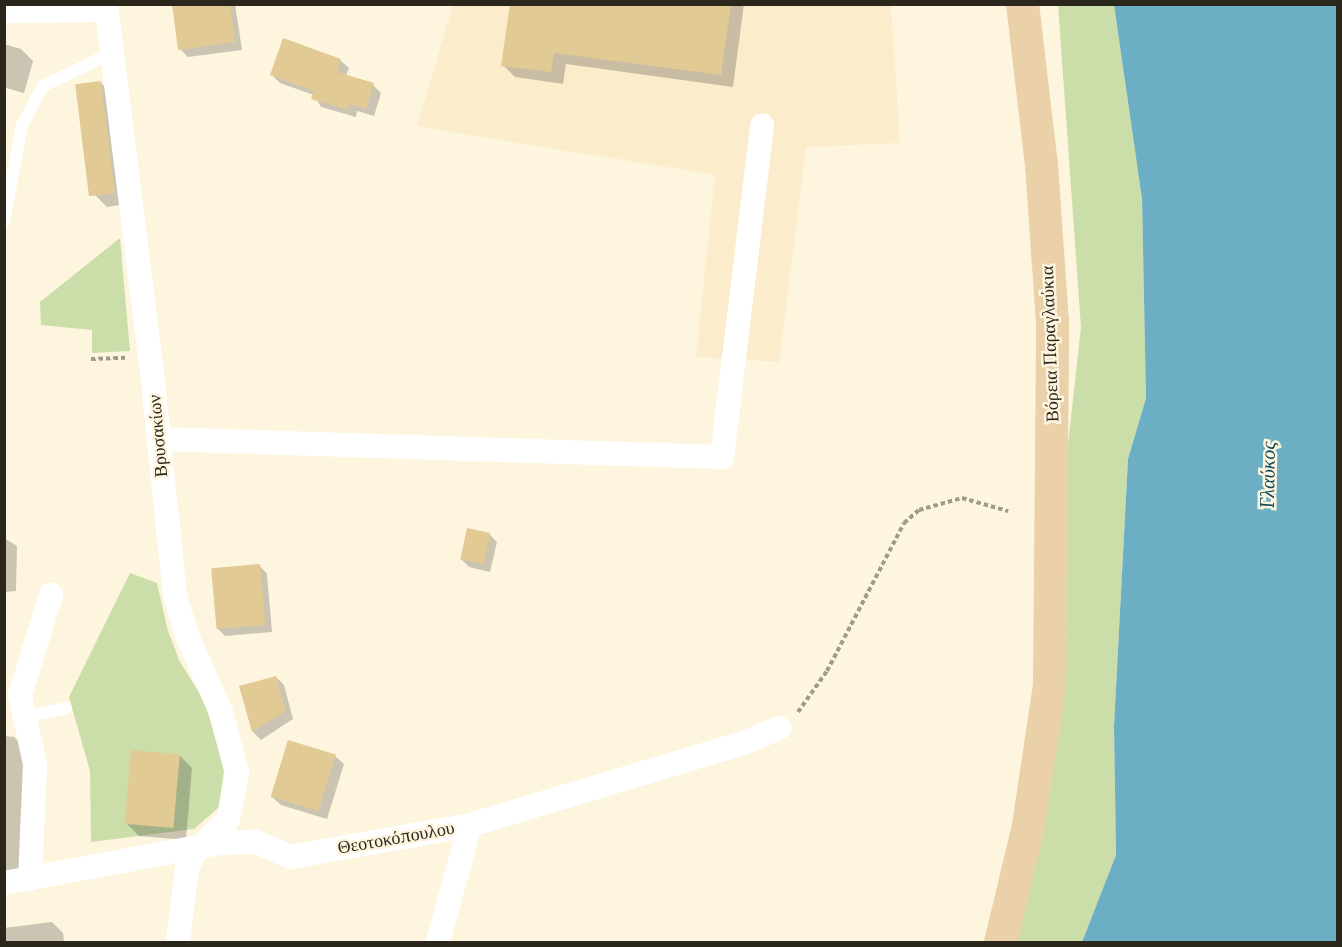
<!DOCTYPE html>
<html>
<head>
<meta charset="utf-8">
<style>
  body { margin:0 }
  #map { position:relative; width:1342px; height:947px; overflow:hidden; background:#fef5df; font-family:Lora,serif }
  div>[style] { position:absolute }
  .built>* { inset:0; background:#fbedcb }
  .green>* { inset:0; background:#cbdeaa }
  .water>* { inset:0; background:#6cafc5 }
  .shadow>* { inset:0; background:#0003 }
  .building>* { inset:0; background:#e1ca94; transform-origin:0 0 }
  .path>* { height:4px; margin-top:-2px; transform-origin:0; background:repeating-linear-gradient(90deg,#a19a89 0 4.5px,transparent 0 7.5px) }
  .service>* { height:12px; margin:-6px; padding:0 6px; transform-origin:6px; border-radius:6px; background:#fff }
  .minor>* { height:24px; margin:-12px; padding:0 12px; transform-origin:12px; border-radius:12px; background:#fff }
  .primary>* { height:33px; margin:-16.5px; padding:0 16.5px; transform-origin:16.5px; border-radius:16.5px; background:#ead1a9 }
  span { translate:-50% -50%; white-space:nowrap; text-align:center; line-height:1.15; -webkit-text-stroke:5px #fef5df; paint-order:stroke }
  .street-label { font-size:18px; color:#2c271d }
  .water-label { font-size:20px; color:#0d4959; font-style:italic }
  .frame { position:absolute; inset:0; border:6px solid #2c271d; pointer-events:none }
</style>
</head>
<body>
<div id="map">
  <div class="built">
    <div style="clip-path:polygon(453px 5px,891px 5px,900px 143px,806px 147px,779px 362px,696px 357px,715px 175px,417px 126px)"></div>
  </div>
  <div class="green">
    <div style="clip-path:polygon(1058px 5px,1114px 5px,1142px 199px,1146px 398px,1128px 459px,1114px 726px,1116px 855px,1082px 942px,1001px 942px,1019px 888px,1081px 327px)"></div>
    <div style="clip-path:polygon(120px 238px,130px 351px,92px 353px,92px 330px,41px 325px,40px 302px)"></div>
    <div style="clip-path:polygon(130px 573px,157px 583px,168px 631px,180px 662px,205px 702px,224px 770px,219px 807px,194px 829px,91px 842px,90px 771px,69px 697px)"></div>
  </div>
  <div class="water">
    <div style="clip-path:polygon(1114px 5px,1337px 5px,1337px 942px,1082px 942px,1116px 855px,1114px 726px,1128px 459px,1146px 398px,1142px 199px)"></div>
  </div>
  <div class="shadow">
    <div style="clip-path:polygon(235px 4px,242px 50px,188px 57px,180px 49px,174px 5px)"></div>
    <div style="clip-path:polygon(511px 4px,744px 4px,733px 87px,566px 64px,563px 84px,515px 77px,503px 65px)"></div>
    <div style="clip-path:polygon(4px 44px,21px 49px,33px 61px,24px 93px,6px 88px,4px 92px)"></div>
    <div style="clip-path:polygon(340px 60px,349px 68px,346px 76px,373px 85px,381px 93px,374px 116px,357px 111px,356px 117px,321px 107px,314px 95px,280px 83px,272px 75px)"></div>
    <div style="clip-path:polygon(101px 83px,113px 95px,126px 204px,107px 207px,95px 195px)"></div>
    <div style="clip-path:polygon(489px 534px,497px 542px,490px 572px,469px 567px,461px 559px)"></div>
    <div style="clip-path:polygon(4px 538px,17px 546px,16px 591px,4px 592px)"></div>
    <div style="clip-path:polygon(259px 565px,267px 574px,272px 632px,225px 636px,217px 628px)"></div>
    <div style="clip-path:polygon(276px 677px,284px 685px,293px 719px,261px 740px,253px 732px,241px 687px)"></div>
    <div style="clip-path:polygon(4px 736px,14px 737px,22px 745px,28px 774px,24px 870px,4px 870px)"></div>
    <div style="clip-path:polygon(180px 756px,192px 768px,186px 840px,139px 836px,127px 824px)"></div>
    <div style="clip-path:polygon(335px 756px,344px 764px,327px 819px,281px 805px,272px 797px)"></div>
    <div style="clip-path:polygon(52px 922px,63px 933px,64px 942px,4px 942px,4px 928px)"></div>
  </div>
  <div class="building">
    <div style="clip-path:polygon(172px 4px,230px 4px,235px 42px,178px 50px)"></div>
    <div style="clip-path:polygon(510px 4px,731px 4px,721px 75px,554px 53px,551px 72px,501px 66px)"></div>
    <div style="clip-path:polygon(283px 38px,341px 59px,337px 72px,374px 83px,366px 109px,349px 104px,348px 110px,311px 99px,314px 91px,270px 75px)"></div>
    <div style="left:101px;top:81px;width:113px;height:26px;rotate:83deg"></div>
    <div style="left:467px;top:528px;width:24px;height:32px;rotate:12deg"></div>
    <div style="left:260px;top:564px;width:61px;height:49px;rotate:85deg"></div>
    <div style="clip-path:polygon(276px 676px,286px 711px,252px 732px,239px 686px)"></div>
    <div style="left:288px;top:740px;width:50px;height:59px;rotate:17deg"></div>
    <div style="left:131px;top:750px;width:49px;height:74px;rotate:5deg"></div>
  </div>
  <div class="path">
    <div style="left:91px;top:359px;width:34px;rotate:-2deg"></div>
    <div style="left:798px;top:712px;width:50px;rotate:-54.7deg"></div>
    <div style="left:827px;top:671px;width:167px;rotate:-62.5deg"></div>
    <div style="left:904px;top:523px;width:20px;rotate:-41deg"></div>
    <div style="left:919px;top:510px;width:45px;rotate:-15.6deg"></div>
    <div style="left:962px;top:498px;width:48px;rotate:15.8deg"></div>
  </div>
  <div class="service">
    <div style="left:4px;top:222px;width:99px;rotate:-79.5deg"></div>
    <div style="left:22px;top:125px;width:44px;rotate:-61.7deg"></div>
    <div style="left:43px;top:86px;width:76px;rotate:-25.6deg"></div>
    <div style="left:23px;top:717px;width:44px;rotate:-11.8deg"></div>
  </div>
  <div class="minor">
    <div style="left:106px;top:4px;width:391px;rotate:82.9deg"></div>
    <div style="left:154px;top:392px;width:205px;rotate:84.1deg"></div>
    <div style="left:175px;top:596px;width:44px;rotate:72.8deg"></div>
    <div style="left:188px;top:638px;width:81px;rotate:66deg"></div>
    <div style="left:221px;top:712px;width:63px;rotate:75.3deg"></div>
    <div style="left:237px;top:773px;width:48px;rotate:100.8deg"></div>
    <div style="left:228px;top:820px;width:47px;rotate:135.9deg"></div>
    <div style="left:194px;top:853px;width:17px;rotate:114deg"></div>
    <div style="left:187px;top:869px;width:74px;rotate:97deg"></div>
    <div style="left:4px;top:11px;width:102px;rotate:-0.6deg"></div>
    <div style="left:159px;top:439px;width:563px;rotate:1.83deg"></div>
    <div style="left:722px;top:457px;width:334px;rotate:-83.1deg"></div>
    <div style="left:30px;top:879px;width:115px;rotate:-87.5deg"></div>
    <div style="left:35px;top:764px;width:71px;rotate:-102.3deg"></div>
    <div style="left:20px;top:695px;width:105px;rotate:-72.8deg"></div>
    <div style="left:4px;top:883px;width:219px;rotate:-10.5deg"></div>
    <div style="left:219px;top:843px;width:37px;rotate:-2deg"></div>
    <div style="left:256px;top:842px;width:38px;rotate:23deg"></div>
    <div style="left:291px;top:857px;width:182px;rotate:-10.1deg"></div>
    <div style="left:470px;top:825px;width:288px;rotate:-16.7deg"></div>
    <div style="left:746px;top:742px;width:36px;rotate:-23deg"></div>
    <div style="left:438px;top:942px;width:121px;rotate:-74.7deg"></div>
  </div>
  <div class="primary">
    <div style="left:1000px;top:942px;width:120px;rotate:-76.5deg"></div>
    <div style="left:1028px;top:825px;width:143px;rotate:-81.5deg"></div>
    <div style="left:1049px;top:684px;width:362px;rotate:-89.5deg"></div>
    <div style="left:1052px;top:322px;width:157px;rotate:-94deg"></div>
    <div style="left:1041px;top:165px;width:162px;rotate:-96.7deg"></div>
  </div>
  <div class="street-label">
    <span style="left:1050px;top:344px;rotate:-92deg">Βόρεια Παραγλαύκια</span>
    <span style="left:158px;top:436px;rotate:-95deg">Βρυσακίων</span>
    <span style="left:396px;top:838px;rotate:-10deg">Θεοτοκόπουλου</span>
  </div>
  <div class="water-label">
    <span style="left:1267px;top:475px;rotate:-89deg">Γλαύκος</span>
  </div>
  <div class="frame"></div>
</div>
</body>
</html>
